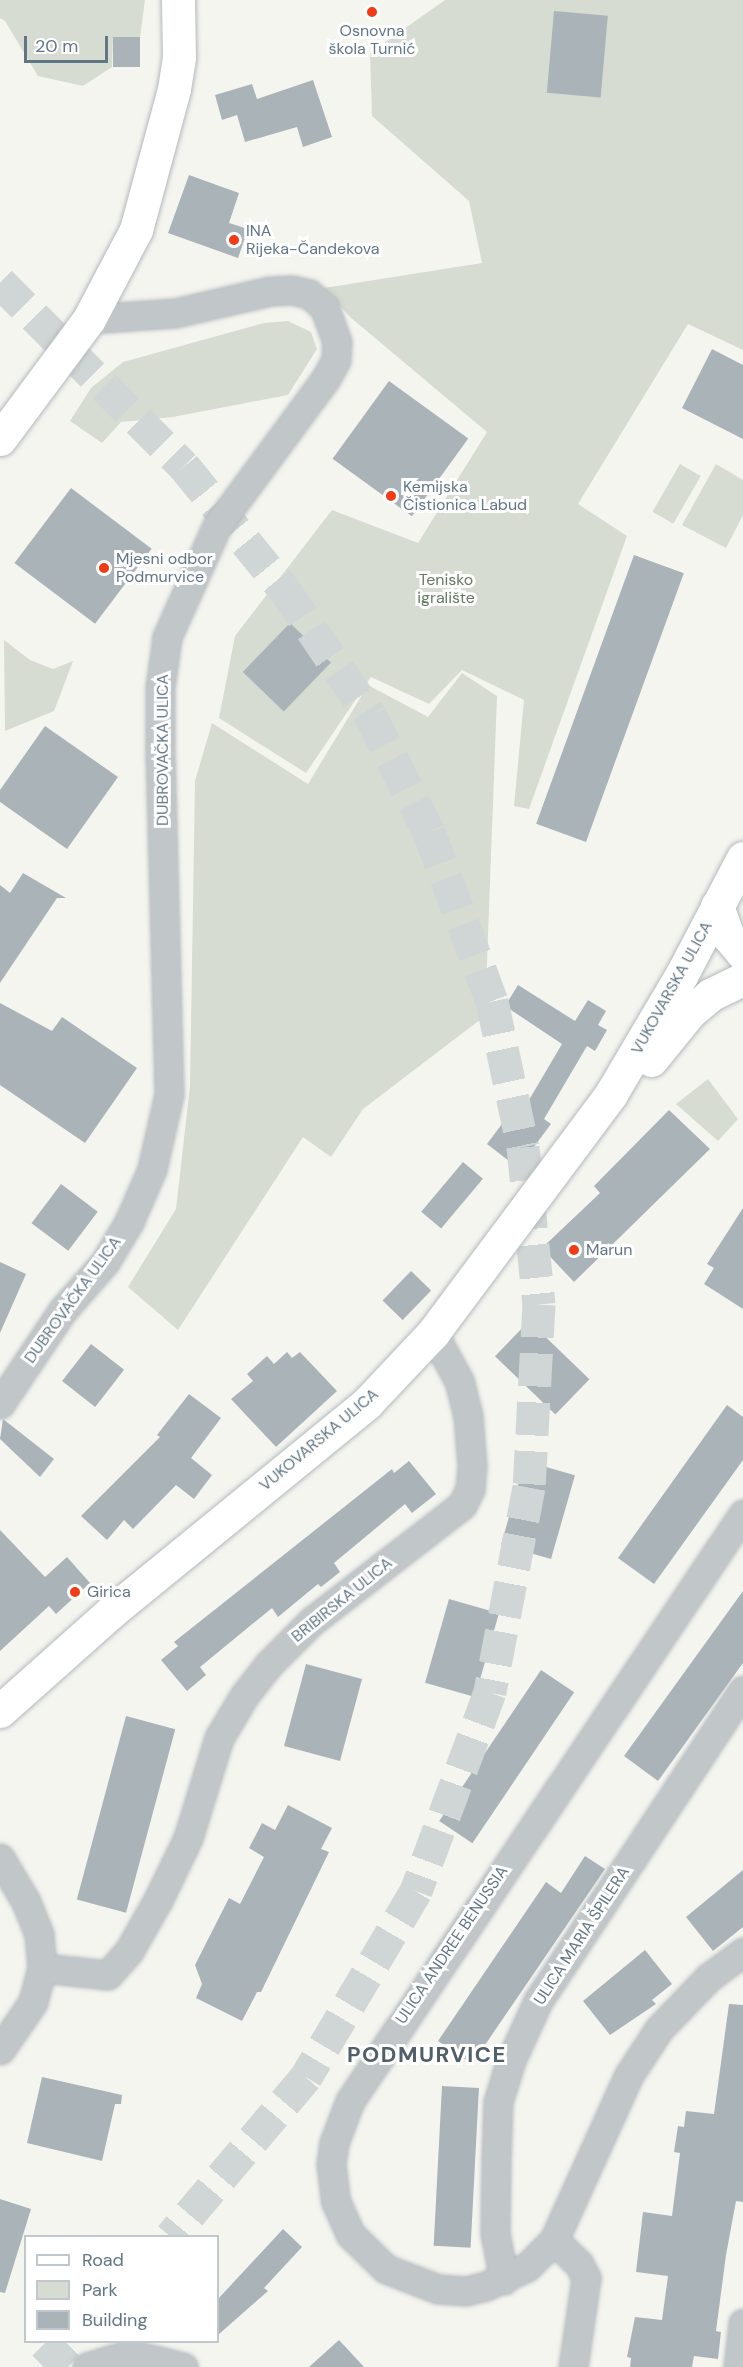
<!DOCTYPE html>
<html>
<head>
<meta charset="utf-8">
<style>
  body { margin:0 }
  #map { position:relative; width:743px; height:2367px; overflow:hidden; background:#f5f5f0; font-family:"DM Sans",sans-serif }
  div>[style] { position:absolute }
  .green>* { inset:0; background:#d6dcd1; transform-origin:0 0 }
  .building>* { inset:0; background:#aab3b8; transform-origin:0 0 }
  .primary-tunnel>* { height:33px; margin-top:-16.5px; transform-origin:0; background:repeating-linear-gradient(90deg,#d0d5d5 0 33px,transparent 0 49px) }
  .roads { filter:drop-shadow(0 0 2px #b3b9bd) drop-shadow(0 0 2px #b3b9bd) }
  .street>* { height:27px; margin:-13.5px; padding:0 13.5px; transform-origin:13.5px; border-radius:13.5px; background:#c1c6c9 }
  .secondary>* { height:33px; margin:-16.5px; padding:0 16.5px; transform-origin:16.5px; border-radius:16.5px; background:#fff }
  .dots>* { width:16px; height:16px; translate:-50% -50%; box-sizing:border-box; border:3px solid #fff; border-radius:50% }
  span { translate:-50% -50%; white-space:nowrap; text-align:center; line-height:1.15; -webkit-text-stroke:6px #fff; paint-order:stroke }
  .poi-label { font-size:16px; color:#617684 }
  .left { translate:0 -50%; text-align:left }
  .park-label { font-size:16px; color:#677a61 }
  .street-label { font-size:16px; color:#617684 }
  .district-label { font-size:22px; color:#505f68; font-weight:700; letter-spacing:1.5px }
  .legend { position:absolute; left:24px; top:2235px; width:195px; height:108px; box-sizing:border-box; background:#fff; border:2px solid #c0c8ce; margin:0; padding:8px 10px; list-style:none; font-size:18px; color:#617684 }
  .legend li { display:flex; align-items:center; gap:12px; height:30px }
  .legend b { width:30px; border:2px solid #c0c8ce }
  .scale { position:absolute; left:24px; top:36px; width:84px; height:27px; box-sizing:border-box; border:3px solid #617684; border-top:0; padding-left:8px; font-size:18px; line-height:21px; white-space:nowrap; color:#617684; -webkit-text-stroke:4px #fff; paint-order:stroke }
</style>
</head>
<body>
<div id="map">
  <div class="green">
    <div style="clip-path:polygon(0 0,145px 0,140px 37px,113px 37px,112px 67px,83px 86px,38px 76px,5px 21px,0 18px)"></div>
    <div style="clip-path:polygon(445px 0,743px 0,743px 350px,688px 324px,578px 504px,627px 536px,529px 809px,514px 806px,524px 700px,462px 670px,429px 704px,371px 677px,306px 773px,219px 718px,235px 636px,332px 510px,418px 543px,487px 432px,350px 317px,324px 288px,482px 263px,469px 201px,372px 116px,370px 53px)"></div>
    <div style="clip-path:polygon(288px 321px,311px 332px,317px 349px,288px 395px,173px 417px,121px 422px,102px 443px,70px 421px,91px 388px,123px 362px,264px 323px)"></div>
    <div style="left:680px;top:464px;width:24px;height:55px;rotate:30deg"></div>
    <div style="clip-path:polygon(716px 464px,743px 480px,743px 515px,726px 548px,682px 525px)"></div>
    <div style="clip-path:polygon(4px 640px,30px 660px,53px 669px,73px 661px,54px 711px,5px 731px)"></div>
    <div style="clip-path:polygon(462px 673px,497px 696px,485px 1016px,363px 1109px,331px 1157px,303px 1137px,178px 1330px,128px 1287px,176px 1209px,190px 1086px,195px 781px,212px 723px,308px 784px,368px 685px,428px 717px)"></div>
    <div style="clip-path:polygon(708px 1079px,738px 1119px,718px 1141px,676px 1104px)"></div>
  </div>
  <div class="building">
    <div style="left:554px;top:11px;width:54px;height:82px;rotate:5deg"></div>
    <div style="left:113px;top:37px;width:27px;height:30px"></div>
    <div style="clip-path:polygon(313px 80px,332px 137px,303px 147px,297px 127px,245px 142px,237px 115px,222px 120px,215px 95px,252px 84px,257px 99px)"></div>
    <div style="clip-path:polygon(189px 175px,239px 193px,229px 223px,248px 229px,238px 258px,168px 233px)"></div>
    <div style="clip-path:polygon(712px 349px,743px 365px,743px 439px,682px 408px)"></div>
    <div style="left:389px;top:381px;width:98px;height:96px;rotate:36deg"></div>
    <div style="left:71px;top:488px;width:101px;height:94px;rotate:37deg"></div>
    <div style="left:634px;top:555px;width:53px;height:286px;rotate:20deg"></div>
    <div style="left:290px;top:623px;width:57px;height:68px;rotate:44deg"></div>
    <div style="clip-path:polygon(45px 726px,118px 777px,67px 849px,0 802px,0 790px)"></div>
    <div style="clip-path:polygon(23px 873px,66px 898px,57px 898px,0 983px,0 885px,10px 893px)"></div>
    <div style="clip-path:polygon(518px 985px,575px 1021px,588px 1000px,606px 1011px,598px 1025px,607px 1030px,595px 1051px,587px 1046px,544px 1119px,551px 1124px,518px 1168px,487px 1144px,520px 1100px,526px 1105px,562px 1044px,505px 1006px)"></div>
    <div style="clip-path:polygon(0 1003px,52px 1031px,62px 1017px,137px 1068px,85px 1143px,0 1085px)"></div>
    <div style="clip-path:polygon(669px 1110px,710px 1149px,574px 1282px,542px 1248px,600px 1193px,594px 1186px)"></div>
    <div style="left:463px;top:1162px;width:26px;height:65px;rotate:40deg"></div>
    <div style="left:61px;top:1184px;width:46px;height:49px;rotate:37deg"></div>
    <div style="clip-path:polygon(743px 1208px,743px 1309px,704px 1284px,714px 1268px,707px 1264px)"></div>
    <div style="clip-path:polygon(0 1262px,26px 1274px,0 1333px)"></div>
    <div style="left:411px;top:1271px;width:28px;height:41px;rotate:44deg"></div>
    <div style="left:529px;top:1321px;width:84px;height:49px;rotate:44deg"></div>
    <div style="left:91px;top:1344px;width:42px;height:47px;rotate:38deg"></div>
    <div style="clip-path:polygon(287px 1352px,292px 1358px,300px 1352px,337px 1391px,276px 1447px,231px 1399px,253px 1381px,247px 1374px,267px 1356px,274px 1364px)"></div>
    <div style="clip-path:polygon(189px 1394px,221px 1418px,191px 1458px,212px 1475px,194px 1499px,176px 1485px,133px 1529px,124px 1520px,107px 1540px,81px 1516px,160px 1437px,157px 1435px)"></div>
    <div style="clip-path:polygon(727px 1405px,743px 1417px,743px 1460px,654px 1584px,618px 1558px)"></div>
    <div style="clip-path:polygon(3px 1419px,54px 1459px,40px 1477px,0 1439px)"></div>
    <div style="clip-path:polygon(409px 1461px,436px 1494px,412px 1513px,405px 1504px,334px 1563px,340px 1572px,321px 1587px,318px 1584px,278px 1617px,272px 1608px,200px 1667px,206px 1675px,187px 1691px,161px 1660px,178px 1646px,174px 1642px,392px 1469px,394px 1473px)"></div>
    <div style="left:525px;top:1461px;width:52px;height:87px;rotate:16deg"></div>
    <div style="clip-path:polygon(0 1530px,45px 1577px,67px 1557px,90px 1583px,56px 1614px,49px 1606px,0 1651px)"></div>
    <div style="clip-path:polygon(743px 1591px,743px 1663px,658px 1781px,624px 1756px)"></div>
    <div style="left:449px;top:1599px;width:52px;height:87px;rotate:16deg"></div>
    <div style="left:306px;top:1664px;width:58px;height:85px;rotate:15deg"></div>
    <div style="left:541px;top:1670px;width:40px;height:182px;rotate:34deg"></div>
    <div style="left:126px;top:1716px;width:51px;height:190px;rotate:15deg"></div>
    <div style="clip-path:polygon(288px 1805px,332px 1828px,321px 1849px,329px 1852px,261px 1992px,257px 1992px,242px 2021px,196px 1998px,202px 1984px,195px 1965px,229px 1898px,240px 1904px,264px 1857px,249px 1848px,262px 1823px,275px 1830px)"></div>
    <div style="clip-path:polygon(585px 1856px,605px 1869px,472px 2064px,438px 2041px,546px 1882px,561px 1893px)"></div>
    <div style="clip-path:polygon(743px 1870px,743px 1927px,713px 1951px,686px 1917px)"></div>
    <div style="clip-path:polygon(645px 1950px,672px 1984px,652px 2000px,656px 2004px,610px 2035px,583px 2001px)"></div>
    <div style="clip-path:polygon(729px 2004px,743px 2005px,743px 2202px,736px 2201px,726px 2255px,716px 2331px,721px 2332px,718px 2359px,694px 2356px,692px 2367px,630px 2367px,631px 2358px,627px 2357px,635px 2317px,662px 2320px,668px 2276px,636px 2272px,643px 2212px,672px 2216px,680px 2153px,674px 2152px,678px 2126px,684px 2127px,686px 2111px,714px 2114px)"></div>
    <div style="clip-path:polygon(42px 2077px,122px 2095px,121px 2104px,115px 2104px,102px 2161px,27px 2143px)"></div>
    <div style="left:442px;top:2086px;width:37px;height:160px;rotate:3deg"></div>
    <div style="clip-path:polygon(0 2199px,31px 2209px,5px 2293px,0 2292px)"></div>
    <div style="clip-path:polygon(283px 2229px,302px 2247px,264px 2288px,268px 2291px,218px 2335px,218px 2299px)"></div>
    <div style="clip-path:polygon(339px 2340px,364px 2367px,309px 2367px)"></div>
  </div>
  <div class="primary-tunnel">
    <div style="left:0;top:282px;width:260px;rotate:45deg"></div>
    <div style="left:184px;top:466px;width:159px;rotate:50.9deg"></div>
    <div style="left:284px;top:589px;width:153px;rotate:55.7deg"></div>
    <div style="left:370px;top:715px;width:131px;rotate:63.2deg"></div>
    <div style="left:429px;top:832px;width:180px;rotate:69.6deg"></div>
    <div style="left:492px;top:1001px;width:149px;rotate:78deg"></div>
    <div style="left:523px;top:1147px;width:158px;rotate:84.2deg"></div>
    <div style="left:539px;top:1304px;width:183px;rotate:93.1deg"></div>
    <div style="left:529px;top:1487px;width:209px;rotate:100.8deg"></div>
    <div style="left:490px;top:1692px;width:212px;rotate:110.4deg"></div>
    <div style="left:416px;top:1891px;width:216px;rotate:120.6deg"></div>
    <div style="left:306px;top:2077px;width:209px;rotate:130.3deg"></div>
    <div style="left:44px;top:2367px;width:35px;rotate:-45deg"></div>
  </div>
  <div class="roads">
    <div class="street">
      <div style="left:0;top:1404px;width:113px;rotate:-56.2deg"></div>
      <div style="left:63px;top:1310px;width:64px;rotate:-48.8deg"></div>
      <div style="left:105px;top:1262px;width:47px;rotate:-59deg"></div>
      <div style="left:129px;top:1222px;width:58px;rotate:-66.5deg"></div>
      <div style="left:152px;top:1169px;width:77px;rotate:-77.2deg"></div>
      <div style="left:169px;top:1094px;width:336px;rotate:-91.5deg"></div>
      <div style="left:160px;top:758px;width:70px;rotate:-90deg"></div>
      <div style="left:160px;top:688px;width:51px;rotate:-82.2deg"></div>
      <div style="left:167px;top:637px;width:122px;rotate:-65.8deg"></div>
      <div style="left:217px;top:526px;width:184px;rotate:-53.6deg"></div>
      <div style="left:326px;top:378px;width:21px;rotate:-61deg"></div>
      <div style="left:336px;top:360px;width:18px;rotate:-87deg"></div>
      <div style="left:337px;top:342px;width:37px;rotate:-110deg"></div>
      <div style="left:324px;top:307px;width:20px;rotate:-139deg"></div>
      <div style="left:309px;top:294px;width:18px;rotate:-167deg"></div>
      <div style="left:291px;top:290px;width:21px;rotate:177deg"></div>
      <div style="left:270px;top:291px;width:98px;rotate:167deg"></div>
      <div style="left:175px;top:313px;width:86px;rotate:176deg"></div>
      <div style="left:743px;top:1514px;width:706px;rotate:123.8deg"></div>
      <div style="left:350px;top:2101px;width:45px;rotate:110.9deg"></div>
      <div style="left:334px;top:2143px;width:21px;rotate:98deg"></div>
      <div style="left:331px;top:2164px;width:38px;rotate:83deg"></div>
      <div style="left:336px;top:2202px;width:35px;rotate:66deg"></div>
      <div style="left:350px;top:2234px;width:50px;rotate:44.2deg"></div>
      <div style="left:386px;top:2269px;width:56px;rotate:21deg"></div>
      <div style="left:438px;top:2289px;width:28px;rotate:4deg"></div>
      <div style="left:466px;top:2291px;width:21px;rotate:-14deg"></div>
      <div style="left:486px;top:2286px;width:45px;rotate:-24.9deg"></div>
      <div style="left:527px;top:2267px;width:38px;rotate:-45deg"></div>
      <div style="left:554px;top:2240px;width:181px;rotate:-65.6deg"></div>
      <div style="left:629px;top:2075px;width:55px;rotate:-56.9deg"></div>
      <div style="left:659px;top:2029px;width:71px;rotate:-46.1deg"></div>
      <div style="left:708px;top:1978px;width:44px;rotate:-36.6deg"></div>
      <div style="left:0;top:1858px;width:51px;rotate:59.4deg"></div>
      <div style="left:26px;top:1902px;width:35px;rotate:68deg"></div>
      <div style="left:39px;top:1934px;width:34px;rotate:85deg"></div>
      <div style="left:42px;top:1968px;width:35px;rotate:105deg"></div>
      <div style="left:33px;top:2002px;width:58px;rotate:124.5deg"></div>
      <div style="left:42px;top:1968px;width:66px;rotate:6.1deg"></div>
      <div style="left:108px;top:1975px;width:32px;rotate:-49deg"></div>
      <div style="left:129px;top:1951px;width:59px;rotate:-60.4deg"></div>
      <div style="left:158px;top:1900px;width:69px;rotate:-64.2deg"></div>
      <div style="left:188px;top:1838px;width:105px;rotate:-72.8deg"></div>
      <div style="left:219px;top:1738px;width:49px;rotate:-59.2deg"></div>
      <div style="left:244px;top:1696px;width:39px;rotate:-52deg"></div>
      <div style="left:268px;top:1665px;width:62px;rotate:-45deg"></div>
      <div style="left:312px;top:1621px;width:190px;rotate:-37.7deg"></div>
      <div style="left:462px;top:1505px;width:18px;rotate:-63deg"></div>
      <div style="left:470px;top:1489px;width:23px;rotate:-85deg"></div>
      <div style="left:472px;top:1466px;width:50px;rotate:-94.6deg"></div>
      <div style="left:468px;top:1416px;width:36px;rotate:-104deg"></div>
      <div style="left:459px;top:1381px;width:55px;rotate:-118.4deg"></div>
      <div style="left:554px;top:2240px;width:35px;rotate:44deg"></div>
      <div style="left:579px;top:2264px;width:16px;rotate:63deg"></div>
      <div style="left:586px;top:2278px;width:90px;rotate:98.3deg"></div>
      <div style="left:504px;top:2280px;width:48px;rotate:-100.8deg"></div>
      <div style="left:495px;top:2233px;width:72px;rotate:-89.2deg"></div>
      <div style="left:496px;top:2161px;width:59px;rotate:-88.1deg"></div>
      <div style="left:498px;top:2102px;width:44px;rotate:-72.8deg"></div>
      <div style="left:511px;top:2060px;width:65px;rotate:-65.4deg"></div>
      <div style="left:538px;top:2001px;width:372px;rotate:-56.6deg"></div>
      <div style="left:87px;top:2367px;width:45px;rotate:-16.8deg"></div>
      <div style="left:130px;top:2354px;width:55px;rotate:13.8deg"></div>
      <div style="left:738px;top:2367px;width:44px;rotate:-83.5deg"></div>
    </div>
    <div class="secondary">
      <div style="left:0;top:439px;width:149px;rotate:-53.4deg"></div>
      <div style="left:89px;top:319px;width:101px;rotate:-62.2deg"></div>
      <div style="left:136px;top:230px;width:146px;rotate:-74.9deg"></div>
      <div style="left:174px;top:89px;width:32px;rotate:-81deg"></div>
      <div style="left:179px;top:57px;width:57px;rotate:-91deg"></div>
      <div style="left:717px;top:906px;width:32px;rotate:70deg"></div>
      <div style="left:728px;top:936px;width:23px;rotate:50deg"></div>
      <div style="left:651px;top:1060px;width:62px;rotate:-50.9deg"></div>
      <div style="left:690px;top:1012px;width:26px;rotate:-40deg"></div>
      <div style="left:710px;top:995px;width:37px;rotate:-26deg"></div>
      <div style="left:0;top:1711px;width:149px;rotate:-41.7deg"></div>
      <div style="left:111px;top:1612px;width:330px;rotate:-39.2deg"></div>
      <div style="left:367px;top:1403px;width:96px;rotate:-46.7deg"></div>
      <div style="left:433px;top:1333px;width:298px;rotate:-53.3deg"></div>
      <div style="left:611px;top:1094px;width:139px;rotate:-59.4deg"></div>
      <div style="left:682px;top:974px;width:131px;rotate:-62.3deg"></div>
    </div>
  </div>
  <div class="dots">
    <div style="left:372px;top:12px;background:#f03b15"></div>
    <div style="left:234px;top:240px;background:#f03b15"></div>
    <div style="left:391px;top:496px;background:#f03b15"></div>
    <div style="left:104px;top:568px;background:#f03b15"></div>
    <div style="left:574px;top:1250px;background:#f03b15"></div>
    <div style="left:75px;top:1592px;background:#f03b15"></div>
  </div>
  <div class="poi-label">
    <span style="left:372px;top:40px">Osnovna<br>škola Turnić</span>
    <span class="left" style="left:246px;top:240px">INA<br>Rijeka-Čandekova</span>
    <span class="left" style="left:403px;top:496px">Kemijska<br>Čistionica Labud</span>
    <span class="left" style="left:116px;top:568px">Mjesni odbor<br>Podmurvice</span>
    <span class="left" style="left:586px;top:1250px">Marun</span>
    <span class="left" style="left:87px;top:1592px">Girica</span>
  </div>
  <div class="park-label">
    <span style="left:446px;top:589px">Tenisko<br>igralište</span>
  </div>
  <div class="street-label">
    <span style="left:163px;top:750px;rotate:-90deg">DUBROVAČKA ULICA</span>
    <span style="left:672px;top:988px;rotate:-61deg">VUKOVARSKA ULICA</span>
    <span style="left:73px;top:1300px;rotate:-54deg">DUBROVAČKA ULICA</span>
    <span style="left:319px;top:1440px;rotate:-40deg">VUKOVARSKA ULICA</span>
    <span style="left:342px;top:1600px;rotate:-39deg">BRIBIRSKA ULICA</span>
    <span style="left:582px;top:1936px;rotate:-57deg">ULICA MARIA ŠPILERA</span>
    <span style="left:452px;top:1945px;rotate:-56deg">ULICA ANDREE BENUSSIA</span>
  </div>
  <div class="district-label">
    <span style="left:427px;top:2055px">PODMURVICE</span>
  </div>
  <ul class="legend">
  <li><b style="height:8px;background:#fff"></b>Road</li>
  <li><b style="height:16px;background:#d6dcd1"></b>Park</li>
  <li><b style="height:16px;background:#aab3b8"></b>Building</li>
  </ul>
  <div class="scale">20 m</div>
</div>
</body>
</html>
